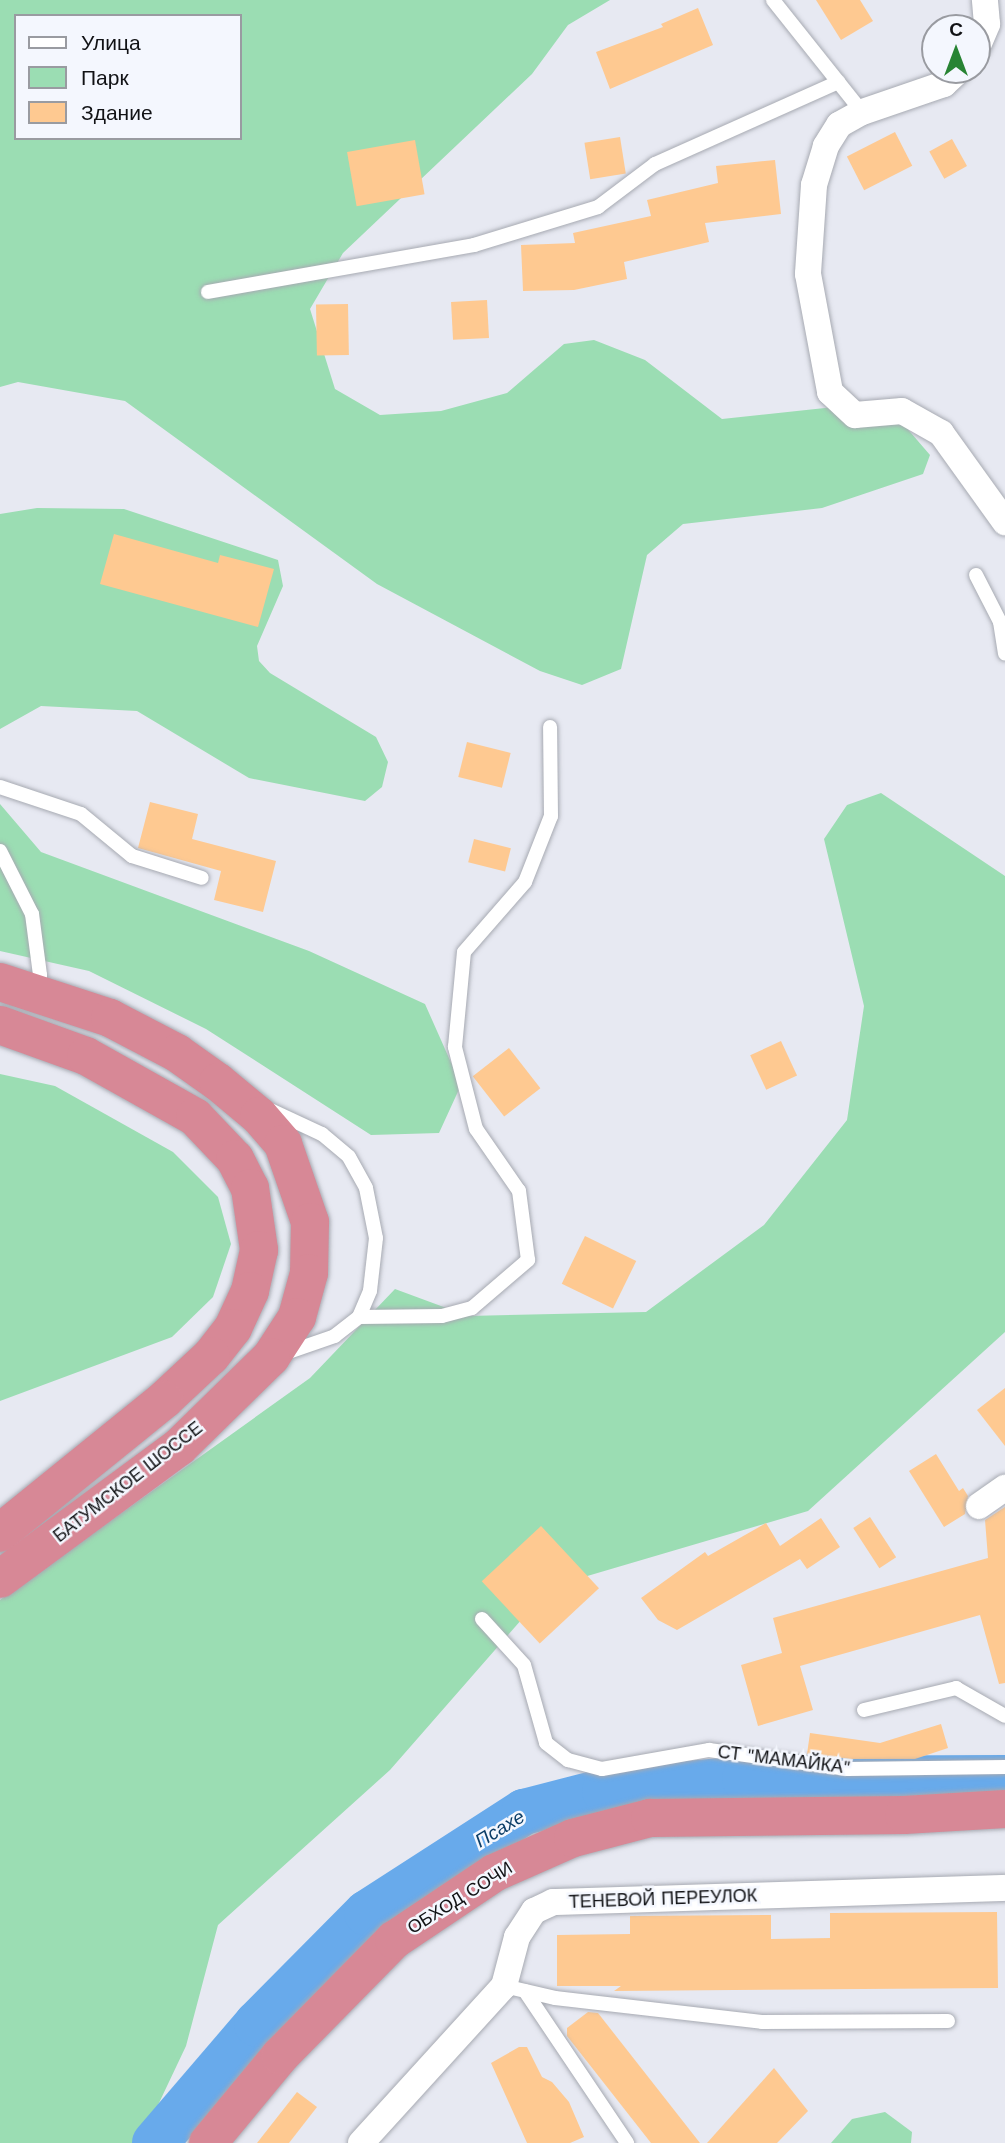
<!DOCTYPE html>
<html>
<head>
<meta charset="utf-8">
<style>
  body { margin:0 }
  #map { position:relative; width:1005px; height:2143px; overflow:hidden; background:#e7e9f2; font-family:"Work Sans",sans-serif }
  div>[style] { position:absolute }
  .green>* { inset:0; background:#9bddb3 }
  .river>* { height:46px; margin:-23px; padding:0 23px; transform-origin:23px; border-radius:23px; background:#68aaeb }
  .building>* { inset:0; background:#fec991; transform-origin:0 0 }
  .roads { filter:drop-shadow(0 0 2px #a7aab2) drop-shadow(0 0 2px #a7aab2) }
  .service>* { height:14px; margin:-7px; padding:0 7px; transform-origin:7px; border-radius:7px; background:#fff }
  .minor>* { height:26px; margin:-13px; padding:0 13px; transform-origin:13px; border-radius:13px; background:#fff }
  .trunk>* { height:38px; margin:-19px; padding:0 19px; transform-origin:19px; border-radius:19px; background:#d78896 }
  span { translate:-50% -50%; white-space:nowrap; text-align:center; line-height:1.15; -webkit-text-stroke:5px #f4f7fe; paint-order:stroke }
  .street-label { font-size:18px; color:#111215 }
  .water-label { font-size:19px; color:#0b3d67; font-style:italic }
  .legend { position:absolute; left:14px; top:14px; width:228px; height:126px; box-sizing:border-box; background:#f4f7fe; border:2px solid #999ba1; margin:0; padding:9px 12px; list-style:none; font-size:21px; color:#111215 }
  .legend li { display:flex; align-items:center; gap:14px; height:35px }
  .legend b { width:35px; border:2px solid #999ba1 }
  .north { position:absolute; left:921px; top:14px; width:70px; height:70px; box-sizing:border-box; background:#f4f7fe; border:2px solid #999ba1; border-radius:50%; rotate:0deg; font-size:19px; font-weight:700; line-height:28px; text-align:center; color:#111215 }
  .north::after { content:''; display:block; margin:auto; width:24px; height:32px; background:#288434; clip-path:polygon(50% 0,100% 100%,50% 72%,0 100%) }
</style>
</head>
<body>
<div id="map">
  <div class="green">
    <div style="clip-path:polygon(evenodd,0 0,610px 0,568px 25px,532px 74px,343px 253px,310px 309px,335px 389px,380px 415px,441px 411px,507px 393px,564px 344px,594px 340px,645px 360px,722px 419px,862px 404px,905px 426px,930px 455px,923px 474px,822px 508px,683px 524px,647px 555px,621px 669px,582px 685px,540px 671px,377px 584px,125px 401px,18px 382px,0 387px,0 0,16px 16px,240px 16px,240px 138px,16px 138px,16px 16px)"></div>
    <div style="clip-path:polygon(37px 508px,124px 509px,278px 560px,283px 586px,257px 646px,259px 661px,270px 673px,376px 737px,388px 762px,382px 787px,365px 801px,249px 778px,137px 711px,41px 706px,0 729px,0 514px)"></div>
    <div style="clip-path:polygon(881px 793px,1005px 876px,1005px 1332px,808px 1511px,550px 1587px,390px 1770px,218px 1925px,186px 2046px,140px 2143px,0 2143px,0 1600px,310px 1378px,395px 1289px,468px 1316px,646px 1312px,764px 1225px,847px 1120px,864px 1006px,824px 839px,847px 805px)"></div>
    <div style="clip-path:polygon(0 804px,41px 852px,309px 951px,425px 1004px,461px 1085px,439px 1133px,371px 1135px,206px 1029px,89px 971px,0 951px)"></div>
    <div style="clip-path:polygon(0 1074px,55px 1086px,173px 1152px,218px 1197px,231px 1244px,213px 1297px,172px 1337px,0 1401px)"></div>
    <div style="clip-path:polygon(885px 2112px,912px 2132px,911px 2143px,831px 2143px,852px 2119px)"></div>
  </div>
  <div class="river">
    <div style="left:155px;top:2143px;width:157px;rotate:-49.4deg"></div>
    <div style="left:257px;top:2024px;width:156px;rotate:-45.3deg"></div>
    <div style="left:367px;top:1913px;width:187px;rotate:-32.8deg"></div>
    <div style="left:524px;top:1812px;width:84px;rotate:-14.5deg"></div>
    <div style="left:605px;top:1791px;width:141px;rotate:-4.9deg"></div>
    <div style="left:745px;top:1779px;width:260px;rotate:-0.2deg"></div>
  </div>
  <div class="building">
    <div style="clip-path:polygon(816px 0,860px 0,873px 21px,841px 40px)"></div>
    <div style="clip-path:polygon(698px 8px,713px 45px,610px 89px,596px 52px,663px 27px,661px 24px)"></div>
    <div style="left:895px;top:132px;width:38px;height:54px;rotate:63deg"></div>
    <div style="left:620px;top:137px;width:37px;height:36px;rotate:81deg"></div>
    <div style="left:952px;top:139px;width:31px;height:26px;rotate:61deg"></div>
    <div style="left:415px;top:140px;width:55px;height:69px;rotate:80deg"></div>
    <div style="clip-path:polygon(775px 160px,781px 214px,705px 223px,709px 242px,624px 262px,627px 279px,574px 290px,523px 291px,521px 245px,575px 243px,573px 233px,651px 216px,647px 200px,718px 183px,716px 166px)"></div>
    <div style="left:487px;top:300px;width:38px;height:36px;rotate:87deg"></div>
    <div style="left:348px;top:304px;width:51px;height:32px;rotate:89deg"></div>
    <div style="clip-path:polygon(114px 534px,218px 563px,220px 555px,274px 569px,258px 627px,100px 584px)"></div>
    <div style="left:467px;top:742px;width:45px;height:36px;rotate:14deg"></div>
    <div style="clip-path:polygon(150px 802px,198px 814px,192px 839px,276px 861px,263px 912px,214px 900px,221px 871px,138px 848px)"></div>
    <div style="left:474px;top:839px;width:38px;height:24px;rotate:14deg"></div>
    <div style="left:781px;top:1041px;width:38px;height:34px;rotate:65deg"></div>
    <div style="left:509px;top:1048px;width:51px;height:46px;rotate:52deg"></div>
    <div style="left:585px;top:1236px;width:57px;height:53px;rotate:26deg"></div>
    <div style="clip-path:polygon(1005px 1388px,1005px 1446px,977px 1410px)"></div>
    <div style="clip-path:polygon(936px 1454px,959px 1491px,963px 1488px,968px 1496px,965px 1514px,944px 1527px,909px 1471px)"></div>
    <div style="clip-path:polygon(1005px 1507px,1005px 1683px,999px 1684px,980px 1615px,800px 1666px,813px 1710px,758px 1726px,741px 1665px,782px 1653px,773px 1618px,988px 1558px,985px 1520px)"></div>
    <div style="left:870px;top:1517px;width:48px;height:20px;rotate:57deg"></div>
    <div style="clip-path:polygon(821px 1518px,840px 1547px,807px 1569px,800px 1559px,677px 1630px,658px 1620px,641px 1598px,705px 1552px,708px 1556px,766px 1523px,780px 1546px)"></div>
    <div style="left:541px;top:1526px;width:85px;height:81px;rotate:47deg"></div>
    <div style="clip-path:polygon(941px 1724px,948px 1748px,915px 1759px,849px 1759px,807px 1754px,810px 1733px,880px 1743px)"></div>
    <div style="clip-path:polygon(997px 1912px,998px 1988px,614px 1991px,621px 1986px,557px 1986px,557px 1935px,630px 1934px,630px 1916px,771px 1915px,771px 1939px,830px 1938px,830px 1913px)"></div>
    <div style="clip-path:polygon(588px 2012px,598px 2013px,700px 2143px,651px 2143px,567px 2036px,567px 2028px)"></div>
    <div style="clip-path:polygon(519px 2047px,527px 2047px,542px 2077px,552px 2082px,569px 2102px,584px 2137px,570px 2143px,527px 2143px,491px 2063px)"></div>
    <div style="clip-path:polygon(774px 2068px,808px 2111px,777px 2143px,707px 2143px)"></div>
    <div style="clip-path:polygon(297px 2092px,317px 2107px,289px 2143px,257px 2143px)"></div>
  </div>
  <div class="roads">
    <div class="service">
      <div style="left:773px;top:0;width:143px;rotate:51.5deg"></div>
      <div style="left:208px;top:292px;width:270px;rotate:-10deg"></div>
      <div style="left:474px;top:245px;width:130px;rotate:-17deg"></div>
      <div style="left:598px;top:207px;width:71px;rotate:-37deg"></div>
      <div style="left:655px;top:164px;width:201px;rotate:-24.1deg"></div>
      <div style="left:976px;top:575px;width:53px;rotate:62.9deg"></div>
      <div style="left:1000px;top:622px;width:32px;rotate:81deg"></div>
      <div style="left:0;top:787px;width:85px;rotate:18.4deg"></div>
      <div style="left:81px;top:814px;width:66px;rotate:39.5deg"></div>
      <div style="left:132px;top:856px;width:73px;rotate:17.4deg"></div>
      <div style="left:0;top:851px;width:71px;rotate:63.1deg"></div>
      <div style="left:32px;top:914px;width:62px;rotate:82.5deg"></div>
      <div style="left:40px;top:975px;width:17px;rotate:111deg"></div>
      <div style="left:264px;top:1107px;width:64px;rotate:25deg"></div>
      <div style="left:322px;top:1134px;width:35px;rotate:40deg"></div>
      <div style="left:349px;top:1157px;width:35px;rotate:61deg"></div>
      <div style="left:366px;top:1188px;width:51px;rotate:78.7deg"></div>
      <div style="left:376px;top:1238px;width:53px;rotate:96.5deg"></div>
      <div style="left:370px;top:1291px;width:28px;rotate:113deg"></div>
      <div style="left:359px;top:1317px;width:31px;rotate:142deg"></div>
      <div style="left:335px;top:1336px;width:55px;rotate:160.9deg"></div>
      <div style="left:359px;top:1317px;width:83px;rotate:-0.7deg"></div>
      <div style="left:442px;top:1316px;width:31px;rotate:-15deg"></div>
      <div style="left:472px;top:1308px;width:74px;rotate:-40.6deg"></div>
      <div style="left:528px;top:1260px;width:70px;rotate:-97.4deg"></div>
      <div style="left:519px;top:1191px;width:75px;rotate:-124.7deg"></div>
      <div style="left:476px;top:1129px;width:85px;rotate:-104.4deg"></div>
      <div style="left:455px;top:1047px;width:95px;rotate:-84.6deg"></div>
      <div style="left:464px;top:952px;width:93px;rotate:-48.9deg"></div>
      <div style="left:525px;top:882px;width:71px;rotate:-68.5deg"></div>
      <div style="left:551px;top:816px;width:89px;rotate:-90.6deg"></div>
      <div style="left:482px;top:1619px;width:62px;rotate:47.6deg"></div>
      <div style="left:524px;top:1665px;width:81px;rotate:74.2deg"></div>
      <div style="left:546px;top:1743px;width:28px;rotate:38deg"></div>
      <div style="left:568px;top:1760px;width:35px;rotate:15deg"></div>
      <div style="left:602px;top:1769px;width:109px;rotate:-10.1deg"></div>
      <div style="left:709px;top:1750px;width:140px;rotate:7.8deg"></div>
      <div style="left:848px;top:1769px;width:157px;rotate:-0.7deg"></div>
      <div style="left:864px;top:1710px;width:95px;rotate:-13.4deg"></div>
      <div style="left:956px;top:1688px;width:56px;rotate:29.7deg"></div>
      <div style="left:504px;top:1986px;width:52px;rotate:13.2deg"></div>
      <div style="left:555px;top:1998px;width:208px;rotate:6.6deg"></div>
      <div style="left:762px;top:2022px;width:186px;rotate:-0.3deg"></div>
      <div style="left:525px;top:1991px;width:183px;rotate:56.1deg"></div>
    </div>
    <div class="minor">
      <div style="left:977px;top:48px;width:26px;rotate:-67deg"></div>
      <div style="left:987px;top:24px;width:24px;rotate:-95deg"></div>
      <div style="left:959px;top:70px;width:21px;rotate:137deg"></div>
      <div style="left:944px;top:84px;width:87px;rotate:161.1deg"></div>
      <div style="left:862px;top:112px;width:26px;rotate:151deg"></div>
      <div style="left:839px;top:125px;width:25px;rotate:122deg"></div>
      <div style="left:826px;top:146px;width:41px;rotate:107.1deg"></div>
      <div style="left:814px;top:185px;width:89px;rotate:93.9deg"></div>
      <div style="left:808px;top:274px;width:120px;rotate:79.4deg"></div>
      <div style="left:830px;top:392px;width:34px;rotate:43deg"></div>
      <div style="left:855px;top:415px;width:47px;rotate:-4.9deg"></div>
      <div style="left:902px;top:411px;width:45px;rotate:29.4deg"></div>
      <div style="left:941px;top:433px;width:110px;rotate:54.3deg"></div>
      <div style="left:979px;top:1506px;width:32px;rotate:-35deg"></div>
      <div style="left:361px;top:2143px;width:212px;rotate:-47.7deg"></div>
      <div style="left:504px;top:1986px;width:51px;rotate:-75.1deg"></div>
      <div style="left:517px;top:1937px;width:31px;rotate:-57deg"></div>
      <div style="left:534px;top:1911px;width:21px;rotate:-25deg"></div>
      <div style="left:553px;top:1902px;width:452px;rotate:-1.8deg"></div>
    </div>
    <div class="trunk">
      <div style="left:0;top:982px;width:116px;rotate:18.1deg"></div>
      <div style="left:110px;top:1018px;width:76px;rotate:27.6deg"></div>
      <div style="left:177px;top:1053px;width:50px;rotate:35.3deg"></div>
      <div style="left:218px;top:1082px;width:53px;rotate:39.7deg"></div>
      <div style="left:259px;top:1116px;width:37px;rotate:49deg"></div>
      <div style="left:283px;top:1144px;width:83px;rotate:70.9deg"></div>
      <div style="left:310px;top:1222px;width:51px;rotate:91.1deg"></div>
      <div style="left:309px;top:1273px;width:46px;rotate:105.3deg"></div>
      <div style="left:297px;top:1317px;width:48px;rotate:123deg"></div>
      <div style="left:271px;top:1357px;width:129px;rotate:135.6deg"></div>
      <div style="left:179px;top:1447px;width:222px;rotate:143.6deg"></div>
      <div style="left:0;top:1025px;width:91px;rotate:19.8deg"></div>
      <div style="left:86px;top:1056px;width:125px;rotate:29.2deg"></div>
      <div style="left:195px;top:1117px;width:58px;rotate:46.4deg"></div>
      <div style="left:235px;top:1159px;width:33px;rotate:63deg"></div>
      <div style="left:250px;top:1188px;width:63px;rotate:81.7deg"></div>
      <div style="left:259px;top:1250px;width:42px;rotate:102.4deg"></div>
      <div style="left:250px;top:1291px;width:41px;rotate:114.7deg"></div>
      <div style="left:233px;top:1328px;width:36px;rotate:128deg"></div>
      <div style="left:211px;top:1356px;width:64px;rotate:136.9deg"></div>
      <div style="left:164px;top:1400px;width:211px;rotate:141deg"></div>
      <div style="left:208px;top:2143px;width:113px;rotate:-50.4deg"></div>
      <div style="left:280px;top:2056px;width:163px;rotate:-45.5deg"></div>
      <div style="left:394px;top:1940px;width:120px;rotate:-33.8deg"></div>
      <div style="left:494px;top:1873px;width:86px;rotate:-23.9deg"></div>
      <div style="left:573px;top:1838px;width:80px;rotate:-14.6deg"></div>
      <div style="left:650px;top:1818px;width:254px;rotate:-0.7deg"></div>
      <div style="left:904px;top:1815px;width:101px;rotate:-3.4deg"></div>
    </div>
  </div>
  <div class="street-label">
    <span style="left:128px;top:1482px;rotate:-38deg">БАТУМСКОЕ ШОССЕ</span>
    <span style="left:784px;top:1760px;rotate:7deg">СТ "МАМАЙКА"</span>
    <span style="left:460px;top:1898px;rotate:-32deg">ОБХОД СОЧИ</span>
    <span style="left:663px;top:1899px;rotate:-2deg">ТЕНЕВОЙ ПЕРЕУЛОК</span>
  </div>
  <div class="water-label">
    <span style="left:500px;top:1829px;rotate:-31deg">Псахе</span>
  </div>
  <ul class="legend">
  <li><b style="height:9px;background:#fff"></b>Улица</li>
  <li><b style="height:19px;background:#9bddb3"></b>Парк</li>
  <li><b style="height:19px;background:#fec991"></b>Здание</li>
  </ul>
  <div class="north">С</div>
</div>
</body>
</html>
